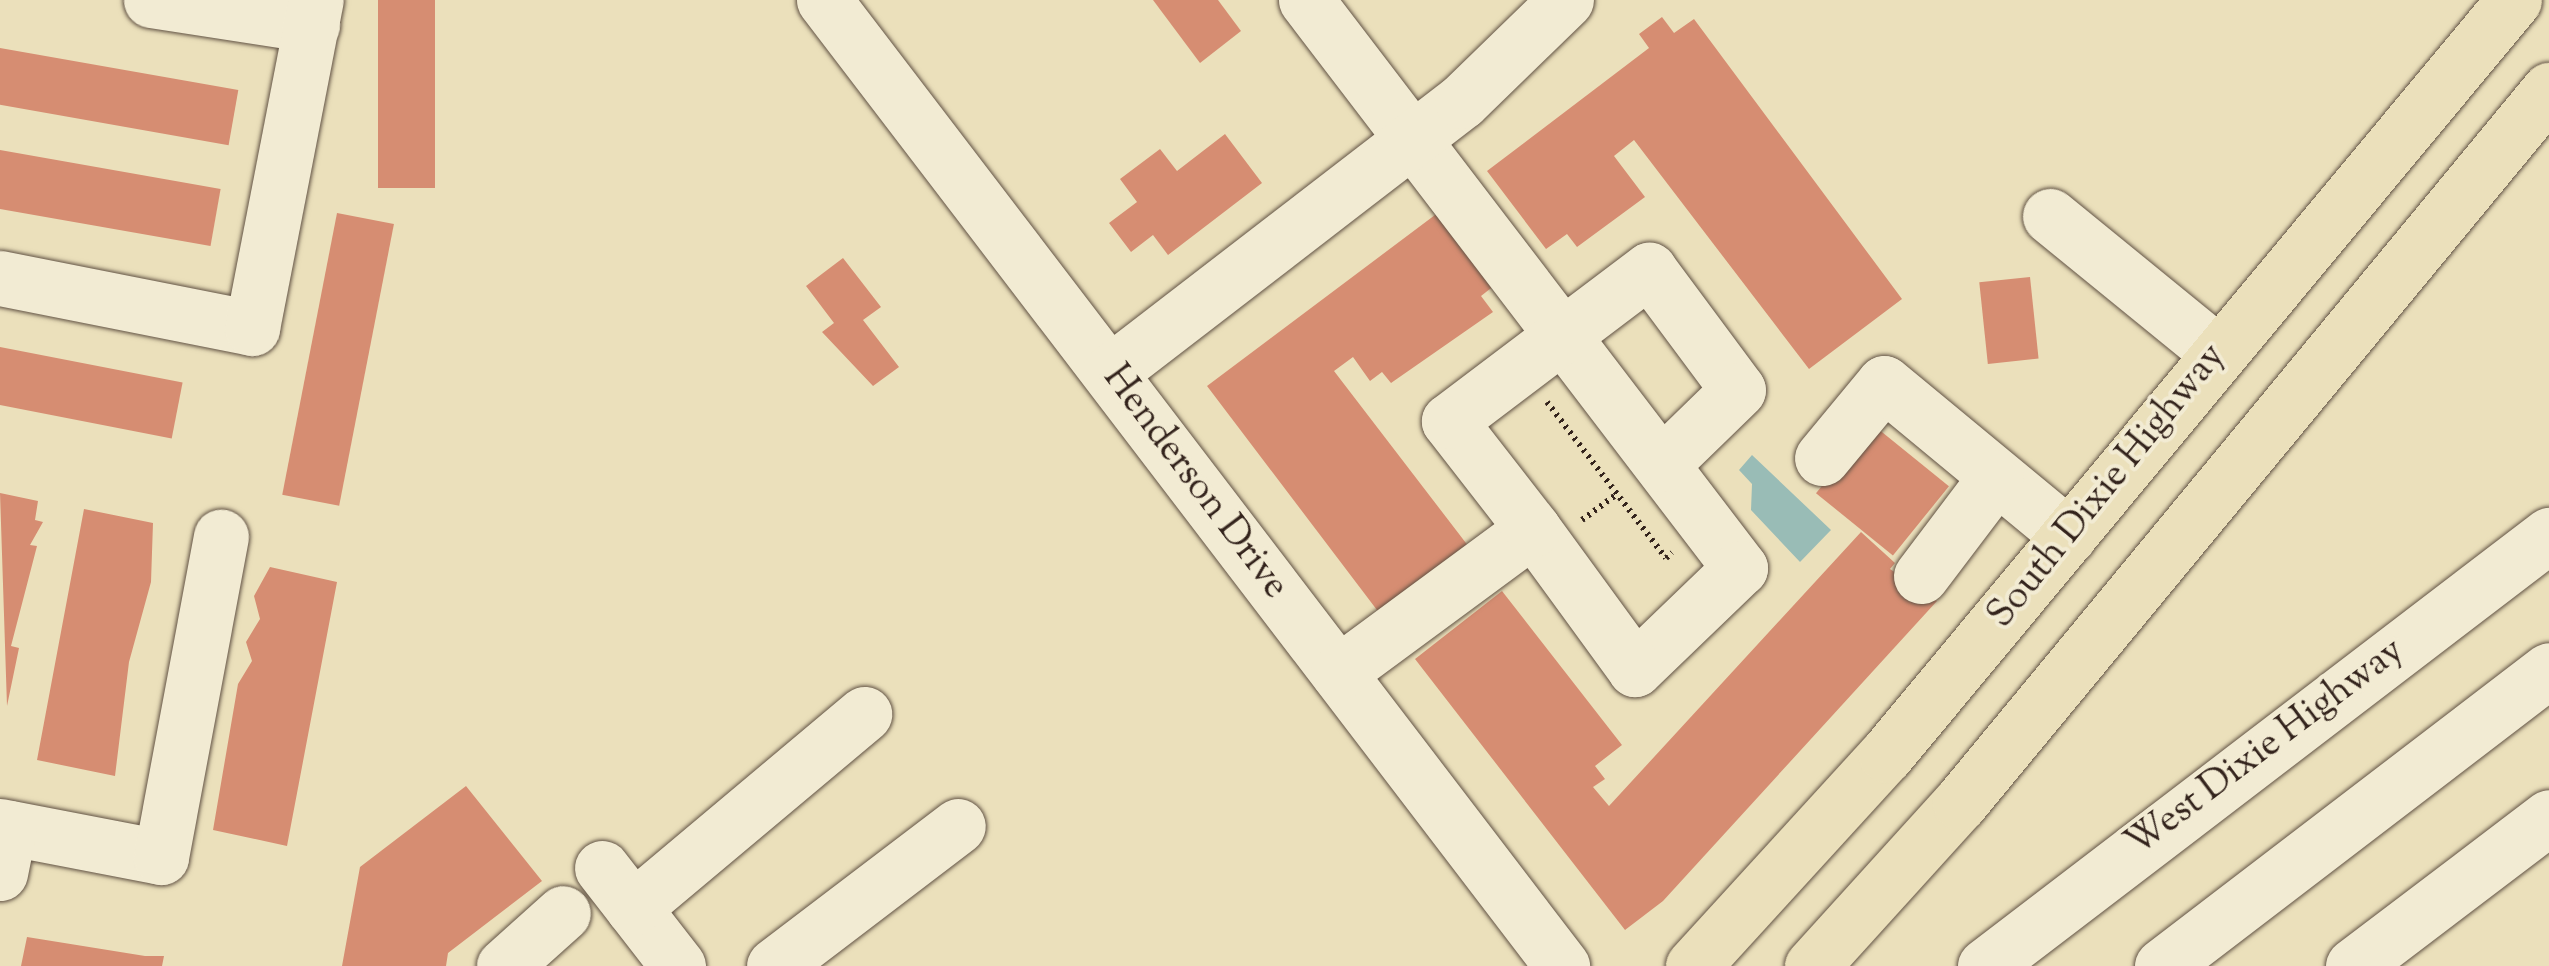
<!DOCTYPE html>
<html>
<head>
<meta charset="utf-8">
<style>
  body { margin:0 }
  #map { position:relative; width:2549px; height:966px; overflow:hidden; background:#ebe0bb; font-family:"Sorts Mill Goudy",serif }
  div>[style] { position:absolute }
  .water>* { inset:0; background:#99bcb6 }
  .building>* { inset:0; background:#d68d72; transform-origin:0 0 }
  .path>* { height:6px; margin-top:-3px; transform-origin:0; background:repeating-linear-gradient(90deg,#33231c 0 2.5px,transparent 0 7.5px) }
  .roads { filter:drop-shadow(0 0 2px #615244) drop-shadow(0 0 2px #615244) }
  .minor>* { height:55px; margin:-27.5px; padding:0 27.5px; transform-origin:27.5px; border-radius:27.5px; background:#f2ebd3 }
  .highway>* { height:55px; margin:-27.5px; padding:0 27.5px; transform-origin:27.5px; border-radius:27.5px; background:#ebe0bb }
  span { translate:-50% -50%; white-space:nowrap; text-align:center; line-height:1.15; -webkit-text-stroke:8px #f2ebd3; paint-order:stroke }
  .street-label { font-size:38px; color:#33231c }
</style>
</head>
<body>
<div id="map">
  <div class="water">
    <div style="clip-path:polygon(1752px 455px,1831px 530px,1800px 562px,1751px 510px,1752px 484px,1739px 470px)"></div>
  </div>
  <div class="building">
    <div style="left:378px;top:0;width:57px;height:188px"></div>
    <div style="clip-path:polygon(1153px 0,1218px 0,1241px 31px,1200px 63px)"></div>
    <div style="clip-path:polygon(1662px 17px,1674px 33px,1694px 19px,1902px 299px,1809px 369px,1634px 140px,1614px 156px,1645px 197px,1577px 247px,1567px 234px,1546px 249px,1487px 171px,1649px 48px,1639px 34px)"></div>
    <div style="left:0;top:48px;width:242px;height:56px;rotate:10deg"></div>
    <div style="clip-path:polygon(1225px 134px,1262px 183px,1168px 255px,1153px 235px,1131px 252px,1109px 223px,1137px 202px,1120px 179px,1160px 149px,1177px 171px)"></div>
    <div style="left:0;top:150px;width:224px;height:58px;rotate:10deg"></div>
    <div style="clip-path:polygon(1439px 212px,1495px 285px,1481px 296px,1493px 312px,1391px 383px,1382px 372px,1370px 381px,1353px 357px,1334px 371px,1469px 547px,1380px 614px,1207px 386px)"></div>
    <div style="left:337px;top:213px;width:58px;height:287px;rotate:11deg"></div>
    <div style="clip-path:polygon(843px 258px,881px 307px,863px 320px,899px 367px,873px 386px,822px 332px,834px 323px,806px 286px)"></div>
    <div style="left:2030px;top:277px;width:82px;height:51px;rotate:84deg"></div>
    <div style="left:0;top:347px;width:186px;height:57px;rotate:11deg"></div>
    <div style="left:1872px;top:424px;width:99px;height:89px;rotate:39deg"></div>
    <div style="clip-path:polygon(0 493px,38px 501px,35px 520px,43px 522px,30px 545px,37px 546px,11px 646px,19px 648px,7px 706px)"></div>
    <div style="clip-path:polygon(84px 509px,153px 523px,151px 582px,129px 662px,115px 776px,37px 760px)"></div>
    <div style="clip-path:polygon(1861px 532px,1895px 563px,1890px 569px,1937px 601px,1663px 901px,1625px 930px,1415px 659px,1502px 591px,1622px 745px,1595px 766px,1605px 779px,1593px 787px,1609px 806px)"></div>
    <div style="clip-path:polygon(270px 567px,337px 582px,287px 846px,213px 830px,238px 684px,252px 661px,246px 642px,260px 619px,254px 596px)"></div>
    <div style="clip-path:polygon(466px 786px,542px 881px,448px 953px,446px 966px,342px 966px,360px 867px)"></div>
    <div style="clip-path:polygon(27px 937px,145px 956px,164px 956px,162px 966px,21px 966px)"></div>
  </div>
  <div class="path">
    <div style="left:1547px;top:402px;width:196px;rotate:52.7deg"></div>
    <div style="left:1666px;top:558px;width:8px;rotate:-40deg"></div>
    <div style="left:1582px;top:520px;width:44px;rotate:-36.6deg"></div>
  </div>
  <div class="roads">
    <div class="minor">
      <div style="left:151px;top:0;width:163px;rotate:8.8deg"></div>
      <div style="left:824px;top:0;width:1216px;rotate:52.62deg"></div>
      <div style="left:1306px;top:0;width:715px;rotate:52.62deg"></div>
      <div style="left:1740px;top:568px;width:146px;rotate:136.1deg"></div>
      <div style="left:1635px;top:669px;width:173px;rotate:-126.1deg"></div>
      <div style="left:1533px;top:529px;width:242px;rotate:143.6deg"></div>
      <div style="left:2050px;top:216px;width:217px;rotate:39.2deg"></div>
      <div style="left:0;top:278px;width:257px;rotate:11.2deg"></div>
      <div style="left:252px;top:328px;width:334px;rotate:-79deg"></div>
      <div style="left:1110px;top:372px;width:444px;rotate:-37.6deg"></div>
      <div style="left:1462px;top:101px;width:145px;rotate:-44.2deg"></div>
      <div style="left:1822px;top:458px;width:97px;rotate:-50.4deg"></div>
      <div style="left:1884px;top:383px;width:240px;rotate:39.6deg"></div>
      <div style="left:1533px;top:529px;width:137px;rotate:-127.9deg"></div>
      <div style="left:1449px;top:421px;width:251px;rotate:-37.1deg"></div>
      <div style="left:1649px;top:270px;width:149px;rotate:53.4deg"></div>
      <div style="left:1738px;top:390px;width:106px;rotate:135.8deg"></div>
      <div style="left:1921px;top:576px;width:124px;rotate:-52.9deg"></div>
      <div style="left:0;top:826px;width:164px;rotate:10.9deg"></div>
      <div style="left:161px;top:857px;width:326px;rotate:-79.4deg"></div>
      <div style="left:602px;top:868px;width:124px;rotate:52.2deg"></div>
      <div style="left:0;top:873px;width:46px;rotate:-78.7deg"></div>
      <div style="left:633px;top:908px;width:302px;rotate:-40deg"></div>
      <div style="left:504px;top:966px;width:79px;rotate:-41.9deg"></div>
      <div style="left:774px;top:966px;width:231px;rotate:-37.3deg"></div>
      <div style="left:1985px;top:966px;width:710px;rotate:-37.39deg"></div>
      <div style="left:2162px;top:966px;width:487px;rotate:-37.4deg"></div>
      <div style="left:2353px;top:966px;width:246px;rotate:-37.2deg"></div>
    </div>
    <div class="highway">
      <div style="left:1693px;top:966px;width:286px;rotate:-47.6deg"></div>
      <div style="left:1886px;top:755px;width:982px;rotate:-50.25deg"></div>
      <div style="left:1812px;top:966px;width:220px;rotate:-47.8deg"></div>
      <div style="left:1960px;top:803px;width:925px;rotate:-50.44deg"></div>
    </div>
  </div>
  <div class="street-label">
    <span style="left:1194px;top:483px;rotate:53deg">Henderson Drive</span>
    <span style="left:2108px;top:487px;rotate:-51deg">South Dixie Highway</span>
    <span style="left:2266px;top:749px;rotate:-37deg">West Dixie Highway</span>
  </div>
</div>
</body>
</html>
